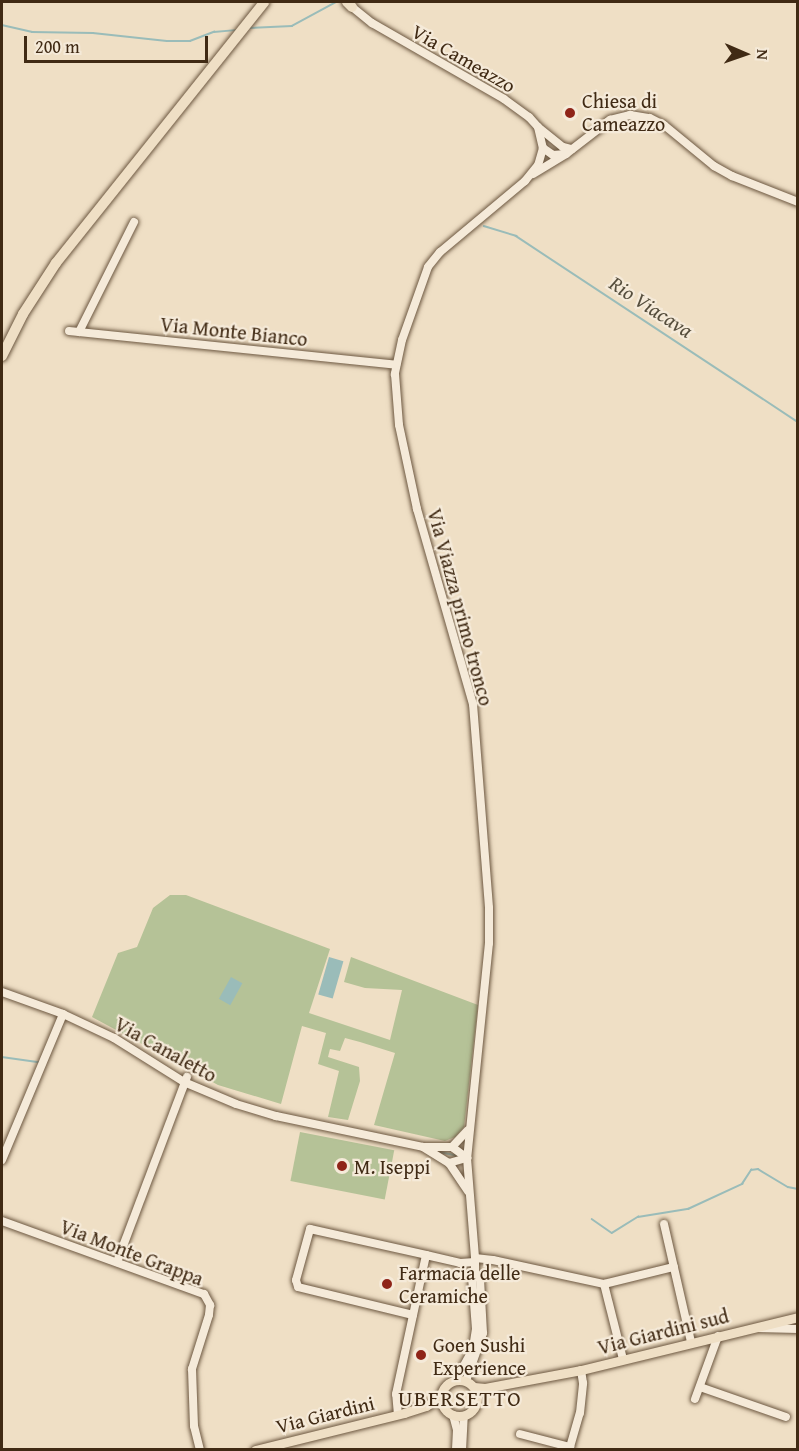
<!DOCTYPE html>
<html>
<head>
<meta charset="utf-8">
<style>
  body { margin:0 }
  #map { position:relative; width:799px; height:1451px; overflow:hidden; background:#efdfc5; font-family:"Gentium Book Plus",serif }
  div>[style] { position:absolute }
  .green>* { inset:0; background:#b5c297; transform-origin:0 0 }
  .water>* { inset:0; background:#9abcb9; transform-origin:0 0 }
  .stream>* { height:1.5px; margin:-0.75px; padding:0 0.75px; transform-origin:0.75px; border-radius:0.75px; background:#9abcb9 }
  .roads { filter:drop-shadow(0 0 2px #6c5740) drop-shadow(0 0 2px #6c5740) }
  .minor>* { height:8px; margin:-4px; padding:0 4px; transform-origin:4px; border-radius:4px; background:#f5ead9 }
  .major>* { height:9px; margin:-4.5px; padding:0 4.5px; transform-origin:4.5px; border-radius:4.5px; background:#efdfc5 }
  .major>.ring { margin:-4.5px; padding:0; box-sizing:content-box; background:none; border:9px solid #efdfc5; border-radius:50% }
  .highway>* { height:10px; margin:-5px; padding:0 5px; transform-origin:5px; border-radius:5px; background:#efdfc5 }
  .dots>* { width:16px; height:16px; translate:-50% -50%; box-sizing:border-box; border:3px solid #f5ead9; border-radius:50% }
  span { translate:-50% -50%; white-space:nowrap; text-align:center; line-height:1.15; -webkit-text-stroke:4.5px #f5ead9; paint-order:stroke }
  .street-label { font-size:20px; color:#402a14 }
  .poi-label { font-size:20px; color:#402a14 }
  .left { translate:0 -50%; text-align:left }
  .water-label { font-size:21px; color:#564e3d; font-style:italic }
  .quarter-label { font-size:22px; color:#402a14; letter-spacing:1.5px }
  .frame { position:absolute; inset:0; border:3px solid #402a14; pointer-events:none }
  .north { position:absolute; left:715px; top:24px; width:60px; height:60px; -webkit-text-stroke:4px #f5ead9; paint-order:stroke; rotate:92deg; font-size:16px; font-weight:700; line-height:24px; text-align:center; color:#402a14 }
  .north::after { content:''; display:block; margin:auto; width:21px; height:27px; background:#402a14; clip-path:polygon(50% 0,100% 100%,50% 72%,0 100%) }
  .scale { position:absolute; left:24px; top:36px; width:184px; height:27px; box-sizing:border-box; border:3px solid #402a14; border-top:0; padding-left:8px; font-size:18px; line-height:21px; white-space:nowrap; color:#402a14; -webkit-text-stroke:4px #f5ead9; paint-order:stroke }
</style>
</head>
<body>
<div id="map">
  <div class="green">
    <div style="clip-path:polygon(170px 895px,186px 895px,330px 949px,309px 1013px,390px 1040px,402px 990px,365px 988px,344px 982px,351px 957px,478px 1005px,464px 1127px,455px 1137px,445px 1141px,374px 1125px,395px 1053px,360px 1042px,345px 1038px,340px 1051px,330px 1049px,328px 1057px,359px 1067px,360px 1081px,348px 1120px,328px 1117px,339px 1071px,318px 1064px,326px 1033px,302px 1026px,281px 1104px,218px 1085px,92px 1017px,118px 953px,137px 947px,153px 908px)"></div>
    <div style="left:300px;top:1132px;width:96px;height:50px;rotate:11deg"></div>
  </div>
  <div class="water">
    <div style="left:329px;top:957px;width:15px;height:39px;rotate:16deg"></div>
    <div style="left:231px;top:977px;width:13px;height:25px;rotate:29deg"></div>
  </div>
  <div class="stream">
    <div style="left:2px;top:25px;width:31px;rotate:13deg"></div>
    <div style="left:32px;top:32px;width:61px;rotate:0.9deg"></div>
    <div style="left:93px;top:33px;width:74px;rotate:6.2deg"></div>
    <div style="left:167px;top:41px;width:23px"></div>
    <div style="left:190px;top:41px;width:26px;rotate:-21deg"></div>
    <div style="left:214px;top:32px;width:21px;rotate:-5deg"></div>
    <div style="left:249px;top:28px;width:43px;rotate:-2.7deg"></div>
    <div style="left:292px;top:26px;width:50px;rotate:-28.6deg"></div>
    <div style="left:484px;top:226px;width:34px;rotate:17deg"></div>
    <div style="left:516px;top:236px;width:338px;rotate:33.4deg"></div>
    <div style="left:2px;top:1057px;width:37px;rotate:8deg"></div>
    <div style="left:440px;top:1152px;width:19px;rotate:12deg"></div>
    <div style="left:592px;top:1219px;width:24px;rotate:35deg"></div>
    <div style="left:612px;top:1233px;width:31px;rotate:-32deg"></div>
    <div style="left:638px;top:1217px;width:51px;rotate:-9.1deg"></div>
    <div style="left:688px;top:1209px;width:60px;rotate:-24.8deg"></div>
    <div style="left:742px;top:1184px;width:17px;rotate:-57deg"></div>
    <div style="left:751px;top:1170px;width:7px;rotate:-8deg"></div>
    <div style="left:758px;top:1169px;width:35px;rotate:31deg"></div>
    <div style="left:788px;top:1187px;width:10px;rotate:11deg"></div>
  </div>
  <div class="roads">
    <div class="minor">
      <div style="left:352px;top:7px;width:26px;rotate:39deg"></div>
      <div style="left:372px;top:23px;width:152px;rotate:29.9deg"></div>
      <div style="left:504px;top:99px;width:31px;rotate:36deg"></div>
      <div style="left:529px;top:117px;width:13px;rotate:48deg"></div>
      <div style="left:538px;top:127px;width:22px;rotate:77deg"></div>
      <div style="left:543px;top:148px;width:18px;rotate:106deg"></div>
      <div style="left:538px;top:165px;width:21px;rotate:129deg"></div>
      <div style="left:525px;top:181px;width:111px;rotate:140.1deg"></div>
      <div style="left:440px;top:252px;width:19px;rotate:129deg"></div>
      <div style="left:428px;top:267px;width:77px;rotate:109.6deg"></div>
      <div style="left:402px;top:340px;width:35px;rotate:102deg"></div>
      <div style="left:395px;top:374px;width:51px;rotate:85.5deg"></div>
      <div style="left:399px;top:425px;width:86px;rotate:77.9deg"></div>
      <div style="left:417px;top:509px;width:203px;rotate:74deg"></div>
      <div style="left:473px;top:704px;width:205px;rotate:85.5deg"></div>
      <div style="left:489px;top:908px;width:35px;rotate:90deg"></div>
      <div style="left:489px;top:943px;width:216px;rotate:95.8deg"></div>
      <div style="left:467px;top:1158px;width:100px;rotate:85.4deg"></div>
      <div style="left:475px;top:1258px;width:15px;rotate:90deg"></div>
      <div style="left:475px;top:1273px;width:5px;rotate:127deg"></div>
      <div style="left:472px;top:1277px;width:52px;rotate:85.6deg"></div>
      <div style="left:476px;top:1329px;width:20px;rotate:99deg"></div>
      <div style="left:473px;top:1349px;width:35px;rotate:119deg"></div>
      <div style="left:538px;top:127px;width:32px;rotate:39deg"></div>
      <div style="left:563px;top:147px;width:9px;rotate:13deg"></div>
      <div style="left:543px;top:148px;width:12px;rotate:35deg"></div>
      <div style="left:553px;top:155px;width:12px;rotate:-5deg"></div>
      <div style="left:533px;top:174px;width:39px;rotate:-31deg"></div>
      <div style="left:566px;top:154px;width:56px;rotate:-37.7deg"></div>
      <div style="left:610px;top:120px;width:21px;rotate:-14deg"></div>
      <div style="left:630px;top:115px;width:20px;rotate:9deg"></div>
      <div style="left:650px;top:118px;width:16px;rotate:27deg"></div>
      <div style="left:664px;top:125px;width:65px;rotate:39.4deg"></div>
      <div style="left:714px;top:166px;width:21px;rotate:29deg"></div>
      <div style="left:732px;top:176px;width:71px;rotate:21.5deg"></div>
      <div style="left:69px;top:331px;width:329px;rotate:5.9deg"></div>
      <div style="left:79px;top:332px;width:123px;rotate:-63.4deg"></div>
      <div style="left:2px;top:992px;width:65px;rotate:19.8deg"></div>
      <div style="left:63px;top:1014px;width:56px;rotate:25.2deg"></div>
      <div style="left:114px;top:1038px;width:83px;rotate:32.2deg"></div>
      <div style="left:184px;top:1082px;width:56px;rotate:22.9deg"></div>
      <div style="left:236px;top:1104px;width:42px;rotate:16.7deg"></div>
      <div style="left:276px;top:1116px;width:150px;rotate:11.9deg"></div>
      <div style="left:423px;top:1147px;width:31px;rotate:32deg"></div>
      <div style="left:449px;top:1163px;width:34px;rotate:56deg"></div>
      <div style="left:425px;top:1147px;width:27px"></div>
      <div style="left:452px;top:1147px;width:19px;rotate:36deg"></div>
      <div style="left:452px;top:1147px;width:23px;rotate:-47deg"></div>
      <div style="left:2px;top:1160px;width:158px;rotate:-67.3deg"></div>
      <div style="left:449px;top:1163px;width:19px;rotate:-16deg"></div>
      <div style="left:2px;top:1221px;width:215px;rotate:19.9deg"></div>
      <div style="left:204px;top:1294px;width:13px;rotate:61deg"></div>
      <div style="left:210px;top:1305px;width:10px;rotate:96deg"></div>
      <div style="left:209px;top:1315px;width:57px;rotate:107.5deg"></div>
      <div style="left:192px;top:1369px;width:57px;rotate:88deg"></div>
      <div style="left:194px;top:1426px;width:25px;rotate:76deg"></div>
      <div style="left:664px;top:1224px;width:121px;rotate:77.1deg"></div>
      <div style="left:475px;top:1258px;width:18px;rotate:6deg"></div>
      <div style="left:493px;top:1260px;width:114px;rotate:12.2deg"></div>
      <div style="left:604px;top:1284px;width:72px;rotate:-13.7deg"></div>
      <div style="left:117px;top:1262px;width:198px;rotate:-69.3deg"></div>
      <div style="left:604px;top:1284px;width:77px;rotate:75.8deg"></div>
      <div style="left:413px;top:1315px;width:118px;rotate:-166.3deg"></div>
      <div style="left:298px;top:1287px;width:7px;rotate:-106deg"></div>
      <div style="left:296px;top:1280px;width:53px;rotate:-74.6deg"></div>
      <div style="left:310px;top:1229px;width:119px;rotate:12.6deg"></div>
      <div style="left:757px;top:1328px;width:41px;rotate:1.4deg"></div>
      <div style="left:466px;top:1381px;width:51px;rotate:-70.5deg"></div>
      <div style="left:483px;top:1333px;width:54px;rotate:-93.2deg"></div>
      <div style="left:480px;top:1279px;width:8px;rotate:-130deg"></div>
      <div style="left:700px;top:1387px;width:91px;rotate:19.2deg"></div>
      <div style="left:695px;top:1399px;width:67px;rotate:-69.9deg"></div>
      <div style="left:398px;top:1415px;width:21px;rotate:-95deg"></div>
      <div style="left:396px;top:1394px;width:142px;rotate:-77.8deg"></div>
      <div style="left:426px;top:1255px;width:35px;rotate:13deg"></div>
      <div style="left:460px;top:1263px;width:15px;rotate:-4deg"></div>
      <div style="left:453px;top:1415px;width:16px;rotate:75deg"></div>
      <div style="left:457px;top:1430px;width:20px;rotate:93deg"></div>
      <div style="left:520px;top:1434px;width:52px;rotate:14.6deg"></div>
      <div style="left:570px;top:1447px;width:35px;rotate:-74deg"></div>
      <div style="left:580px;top:1413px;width:30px;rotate:-84deg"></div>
      <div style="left:583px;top:1383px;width:13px;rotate:-99deg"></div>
      <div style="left:462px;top:1450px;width:34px;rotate:-87deg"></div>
    </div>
    <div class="major">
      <div class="ring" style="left:441px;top:1380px;width:27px;height:27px"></div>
      <div style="left:474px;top:1387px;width:11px;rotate:5deg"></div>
      <div style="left:485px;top:1388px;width:98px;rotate:-10.6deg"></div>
      <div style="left:581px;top:1370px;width:223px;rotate:-13.7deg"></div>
      <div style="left:255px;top:1450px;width:154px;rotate:-13.9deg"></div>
      <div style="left:404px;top:1413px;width:23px;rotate:-18deg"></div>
      <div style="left:426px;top:1406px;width:17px;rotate:-31deg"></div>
    </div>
    <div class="highway">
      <div style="left:347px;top:2px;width:7px;rotate:45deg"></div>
      <div style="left:2px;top:356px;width:47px;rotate:-63.4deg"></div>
      <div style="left:23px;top:314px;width:61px;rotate:-57.1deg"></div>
      <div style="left:56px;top:263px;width:334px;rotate:-51.4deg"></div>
    </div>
  </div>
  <div class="dots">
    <div style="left:570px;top:113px;background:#8f2418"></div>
    <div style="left:342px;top:1166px;background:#8f2418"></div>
    <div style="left:387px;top:1284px;background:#8f2418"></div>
    <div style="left:421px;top:1355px;background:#8f2418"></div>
  </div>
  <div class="street-label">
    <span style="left:464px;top:58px;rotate:30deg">Via Cameazzo</span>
    <span style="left:234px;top:331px;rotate:6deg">Via Monte Bianco</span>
    <span style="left:461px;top:607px;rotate:75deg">Via Viazza primo tronco</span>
    <span style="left:166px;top:1049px;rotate:29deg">Via Canaletto</span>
    <span style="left:132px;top:1252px;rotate:21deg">Via Monte Grappa</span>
    <span style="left:663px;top:1331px;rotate:-14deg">Via Giardini sud</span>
    <span style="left:325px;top:1414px;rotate:-14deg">Via Giardini</span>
  </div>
  <div class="poi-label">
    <span class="left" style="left:582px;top:112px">Chiesa di<br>Cameazzo</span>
    <span class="left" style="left:354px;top:1166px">M. Iseppi</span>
    <span class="left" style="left:399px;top:1284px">Farmacia delle<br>Ceramiche</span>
    <span class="left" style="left:433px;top:1356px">Goen Sushi<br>Experience</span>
  </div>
  <div class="water-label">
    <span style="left:651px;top:307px;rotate:33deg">Rio Viacava</span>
  </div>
  <div class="quarter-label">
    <span style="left:460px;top:1399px">UBERSETTO</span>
  </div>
  <div class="frame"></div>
  <div class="north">N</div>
  <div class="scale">200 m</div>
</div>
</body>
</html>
